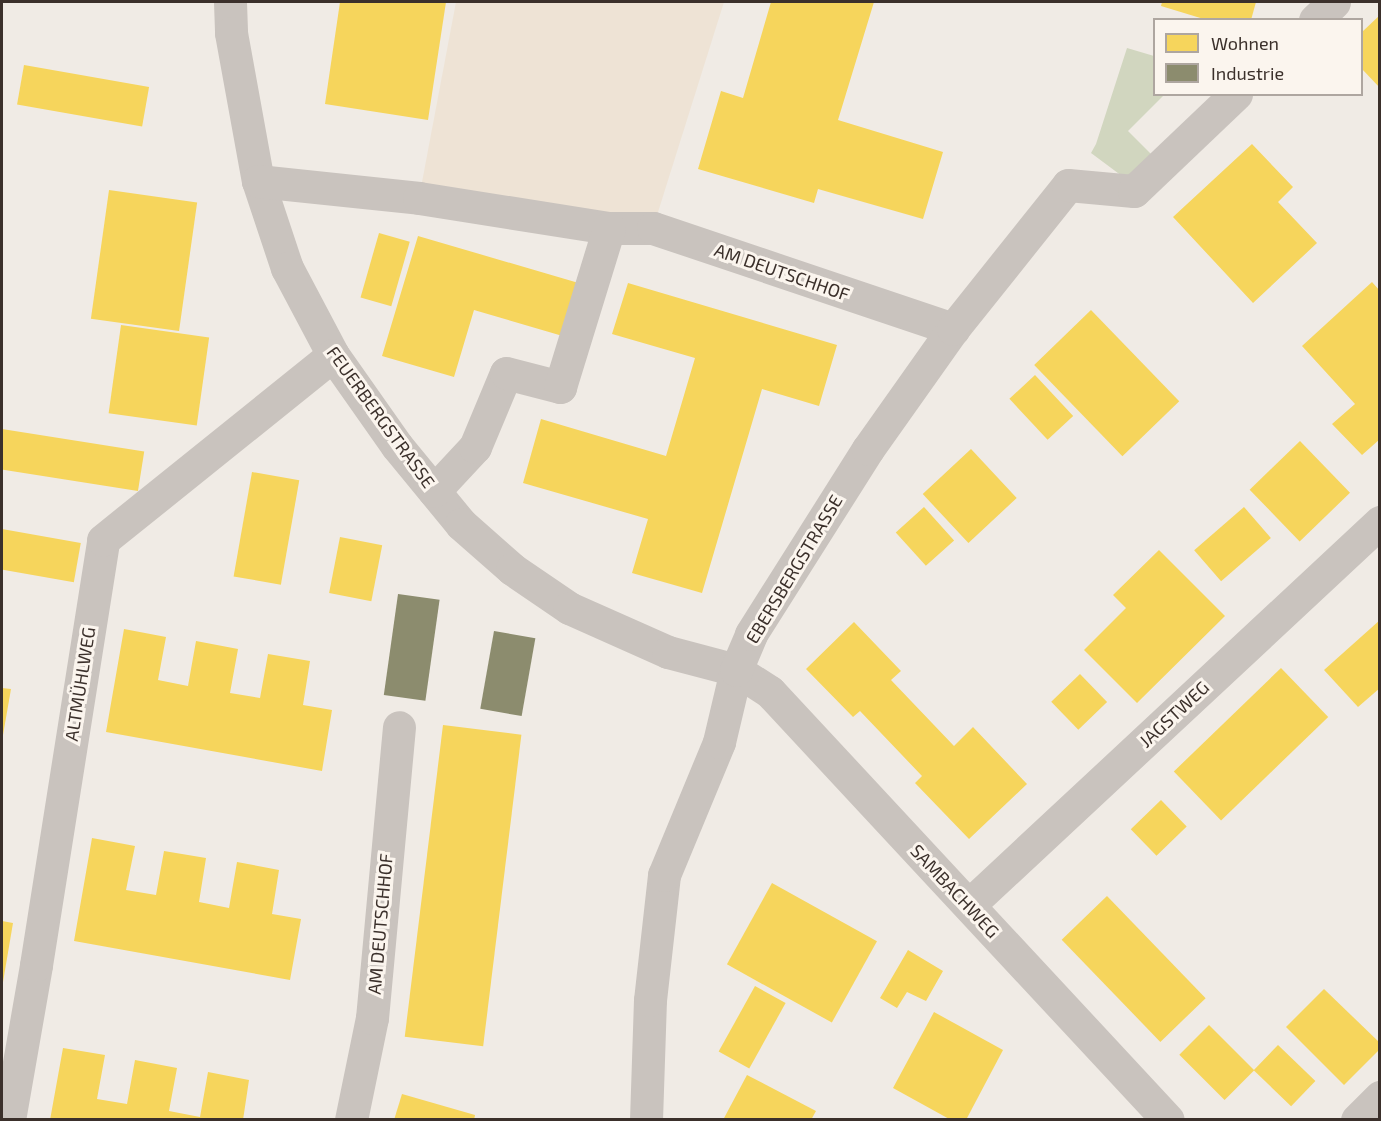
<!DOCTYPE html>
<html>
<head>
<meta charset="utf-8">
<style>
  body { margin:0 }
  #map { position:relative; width:1381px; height:1121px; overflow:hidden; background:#f0ebe5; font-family:"Exo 2",sans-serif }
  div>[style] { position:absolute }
  .green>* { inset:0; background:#d1d6bf }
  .plaza>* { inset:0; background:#eee3d5 }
  .homes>* { inset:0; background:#f6d55c; transform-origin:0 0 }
  .industry>* { inset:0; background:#8c8c6e; transform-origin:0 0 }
  .minor>* { height:33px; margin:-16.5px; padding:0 16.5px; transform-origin:16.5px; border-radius:16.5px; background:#c9c3be }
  span { translate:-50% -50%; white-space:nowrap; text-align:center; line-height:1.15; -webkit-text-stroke:6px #fbf5ee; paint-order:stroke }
  .street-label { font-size:18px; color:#3b302b }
  .frame { position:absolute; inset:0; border:3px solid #3b302b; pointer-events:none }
  .legend { position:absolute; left:1153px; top:18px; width:210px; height:78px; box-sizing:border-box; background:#fbf5ee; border:2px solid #aea6a0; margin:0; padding:8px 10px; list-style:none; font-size:18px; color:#3b302b }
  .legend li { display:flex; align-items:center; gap:12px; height:30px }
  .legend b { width:30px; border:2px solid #aea6a0 }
</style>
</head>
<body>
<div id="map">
  <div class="green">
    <div style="clip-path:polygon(1127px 48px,1154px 56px,1154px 94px,1164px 95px,1128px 131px,1151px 154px,1130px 182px,1091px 153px,1096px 144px)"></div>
  </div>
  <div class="plaza">
    <div style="clip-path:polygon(456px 2px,724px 2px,653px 228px,419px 198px)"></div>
  </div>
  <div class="homes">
    <div style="clip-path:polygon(340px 2px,446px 2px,428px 120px,325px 104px)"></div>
    <div style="clip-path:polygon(771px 2px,874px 2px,838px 120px,943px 152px,923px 219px,818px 189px,814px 203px,698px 169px,721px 91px,743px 98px)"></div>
    <div style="clip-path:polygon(1162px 2px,1256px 2px,1251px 20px,1207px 20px,1161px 6px)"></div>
    <div style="clip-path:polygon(1380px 15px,1380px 88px,1362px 69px,1362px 32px)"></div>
    <div style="left:24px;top:65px;width:127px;height:40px;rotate:10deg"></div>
    <div style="clip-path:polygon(1252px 144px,1293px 187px,1278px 202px,1317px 243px,1253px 303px,1173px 217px)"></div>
    <div style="left:109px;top:190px;width:89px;height:130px;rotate:8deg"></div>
    <div style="left:379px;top:233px;width:32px;height:67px;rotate:16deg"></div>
    <div style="clip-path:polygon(418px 236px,582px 284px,566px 337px,474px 310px,454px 377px,382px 356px)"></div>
    <div style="clip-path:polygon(1372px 282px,1380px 291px,1380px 439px,1362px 455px,1332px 424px,1355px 404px,1302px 346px)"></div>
    <div style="clip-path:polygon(628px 283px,837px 345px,819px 406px,762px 389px,702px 593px,632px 573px,648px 519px,523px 483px,541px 419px,666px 456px,695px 358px,612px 334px)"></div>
    <div style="left:1091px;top:310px;width:127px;height:79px;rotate:46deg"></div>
    <div style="left:121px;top:325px;width:89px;height:89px;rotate:8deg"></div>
    <div style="left:1035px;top:375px;width:56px;height:35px;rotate:47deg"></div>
    <div style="left:2px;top:429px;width:144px;height:40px;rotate:9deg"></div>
    <div style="left:1300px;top:441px;width:72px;height:70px;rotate:46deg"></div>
    <div style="left:971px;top:449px;width:67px;height:66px;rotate:47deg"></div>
    <div style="left:252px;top:472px;width:48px;height:106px;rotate:10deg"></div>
    <div style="left:924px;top:507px;width:45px;height:38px;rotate:48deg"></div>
    <div style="left:1244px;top:507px;width:41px;height:66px;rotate:49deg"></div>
    <div style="left:2px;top:529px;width:80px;height:40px;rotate:10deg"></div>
    <div style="left:340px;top:537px;width:43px;height:57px;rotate:11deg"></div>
    <div style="clip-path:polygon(1159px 550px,1225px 616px,1137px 703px,1084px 650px,1126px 608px,1113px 595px)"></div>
    <div style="clip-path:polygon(1380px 620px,1380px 688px,1358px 707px,1324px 670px)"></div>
    <div style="clip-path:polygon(854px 622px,901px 671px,891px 680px,954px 746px,973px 727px,1027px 784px,969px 839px,915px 783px,922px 776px,860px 711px,853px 717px,806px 669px)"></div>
    <div style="clip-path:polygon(124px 629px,166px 637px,158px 680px,188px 686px,196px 641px,238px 649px,230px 693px,260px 698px,268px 654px,310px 661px,303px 705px,332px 710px,322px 771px,106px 732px)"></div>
    <div style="left:1281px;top:668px;width:68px;height:149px;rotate:46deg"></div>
    <div style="left:1080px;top:674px;width:39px;height:40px;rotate:46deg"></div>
    <div style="clip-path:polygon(2px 688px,11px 689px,3px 735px,2px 735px)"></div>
    <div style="left:443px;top:725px;width:79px;height:314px;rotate:7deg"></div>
    <div style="left:1161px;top:800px;width:37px;height:42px;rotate:46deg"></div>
    <div style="clip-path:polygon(92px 838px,135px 846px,126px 890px,156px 895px,164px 851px,206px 858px,199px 902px,229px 908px,237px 862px,279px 870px,272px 914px,301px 919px,290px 980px,74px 941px)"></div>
    <div style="left:772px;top:883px;width:120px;height:93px;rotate:29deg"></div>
    <div style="left:1107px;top:896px;width:142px;height:63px;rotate:46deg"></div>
    <div style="clip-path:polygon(2px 921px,13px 923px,3px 982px,2px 982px)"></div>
    <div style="clip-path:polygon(908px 950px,943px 971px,926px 1001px,907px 992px,897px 1008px,880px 998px)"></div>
    <div style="left:755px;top:986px;width:35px;height:75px;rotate:29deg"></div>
    <div style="clip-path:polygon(1324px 989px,1380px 1043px,1380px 1049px,1344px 1085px,1286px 1027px)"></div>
    <div style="clip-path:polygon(934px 1012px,1003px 1050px,966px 1120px,951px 1120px,893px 1088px)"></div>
    <div style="left:1209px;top:1025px;width:64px;height:42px;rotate:45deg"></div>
    <div style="left:1278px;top:1045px;width:52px;height:35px;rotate:44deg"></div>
    <div style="clip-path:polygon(63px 1048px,105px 1055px,97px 1099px,127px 1104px,135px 1060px,177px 1068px,169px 1111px,200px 1117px,208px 1072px,249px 1080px,243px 1120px,50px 1120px)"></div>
    <div style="clip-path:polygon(747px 1075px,816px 1111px,811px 1120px,723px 1120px)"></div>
    <div style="clip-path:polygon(402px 1094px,475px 1115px,474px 1120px,394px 1120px)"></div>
  </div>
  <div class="industry">
    <div style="left:398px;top:594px;width:42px;height:102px;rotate:8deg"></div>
    <div style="left:494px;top:631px;width:42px;height:79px;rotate:10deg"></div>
  </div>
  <div class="minor">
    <div style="left:230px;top:2px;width:31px;rotate:88deg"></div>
    <div style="left:231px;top:33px;width:150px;rotate:79.7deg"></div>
    <div style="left:258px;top:181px;width:92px;rotate:71.6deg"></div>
    <div style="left:287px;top:268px;width:98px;rotate:62.1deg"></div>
    <div style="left:333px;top:355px;width:111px;rotate:54.9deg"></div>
    <div style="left:397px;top:446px;width:101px;rotate:50.6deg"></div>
    <div style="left:461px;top:524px;width:68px;rotate:41.4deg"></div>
    <div style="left:512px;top:569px;width:69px;rotate:34.4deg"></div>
    <div style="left:569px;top:608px;width:108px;rotate:24deg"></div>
    <div style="left:668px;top:652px;width:70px;rotate:14.8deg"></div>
    <div style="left:736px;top:670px;width:40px;rotate:32.9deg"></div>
    <div style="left:770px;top:692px;width:584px;rotate:47.08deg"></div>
    <div style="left:1315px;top:20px;width:26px;rotate:-43deg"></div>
    <div style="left:258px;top:181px;width:162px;rotate:6deg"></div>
    <div style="left:419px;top:198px;width:192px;rotate:9deg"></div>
    <div style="left:609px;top:228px;width:44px"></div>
    <div style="left:653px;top:228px;width:317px;rotate:18.6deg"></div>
    <div style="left:434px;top:491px;width:60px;rotate:-47deg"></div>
    <div style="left:475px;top:447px;width:80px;rotate:-67.3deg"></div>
    <div style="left:506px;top:373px;width:56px;rotate:14.5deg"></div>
    <div style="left:560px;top:387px;width:166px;rotate:-72.9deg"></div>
    <div style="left:969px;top:905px;width:562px;rotate:-42.98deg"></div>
    <div style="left:9px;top:1120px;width:157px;rotate:-80.1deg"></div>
    <div style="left:36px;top:965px;width:430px;rotate:-81deg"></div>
    <div style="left:103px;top:540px;width:295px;rotate:-38.8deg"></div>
    <div style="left:351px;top:1120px;width:104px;rotate:-78.4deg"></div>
    <div style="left:372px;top:1018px;width:292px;rotate:-84.7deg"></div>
    <div style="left:646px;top:1120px;width:120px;rotate:-88.1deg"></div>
    <div style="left:650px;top:1000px;width:126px;rotate:-83.6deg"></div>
    <div style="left:664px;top:875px;width:144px;rotate:-67.5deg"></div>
    <div style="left:719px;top:742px;width:74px;rotate:-76.7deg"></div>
    <div style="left:736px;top:670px;width:39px;rotate:-67deg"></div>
    <div style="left:751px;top:634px;width:219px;rotate:-57.7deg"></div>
    <div style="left:868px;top:449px;width:147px;rotate:-54.7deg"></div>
    <div style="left:953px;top:329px;width:184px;rotate:-51.4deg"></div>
    <div style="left:1068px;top:185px;width:66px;rotate:5.2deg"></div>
    <div style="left:1134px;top:191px;width:141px;rotate:-43.6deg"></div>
    <div style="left:1357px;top:1120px;width:33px;rotate:-45deg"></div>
  </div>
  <div class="street-label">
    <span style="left:782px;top:272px;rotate:19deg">AM DEUTSCHHOF</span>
    <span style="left:381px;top:417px;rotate:54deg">FEUERBERGSTRASSE</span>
    <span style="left:794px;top:569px;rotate:-59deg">EBERSBERGSTRASSE</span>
    <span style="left:80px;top:684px;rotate:-81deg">ALTMÜHLWEG</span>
    <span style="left:1174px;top:714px;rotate:-43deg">JAGSTWEG</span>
    <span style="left:955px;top:891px;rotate:47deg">SAMBACHWEG</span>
    <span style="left:380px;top:924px;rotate:-85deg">AM DEUTSCHHOF</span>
  </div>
  <div class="frame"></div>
  <ul class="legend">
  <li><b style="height:16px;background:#f6d55c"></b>Wohnen</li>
  <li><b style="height:16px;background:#8c8c6e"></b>Industrie</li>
  </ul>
</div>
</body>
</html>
